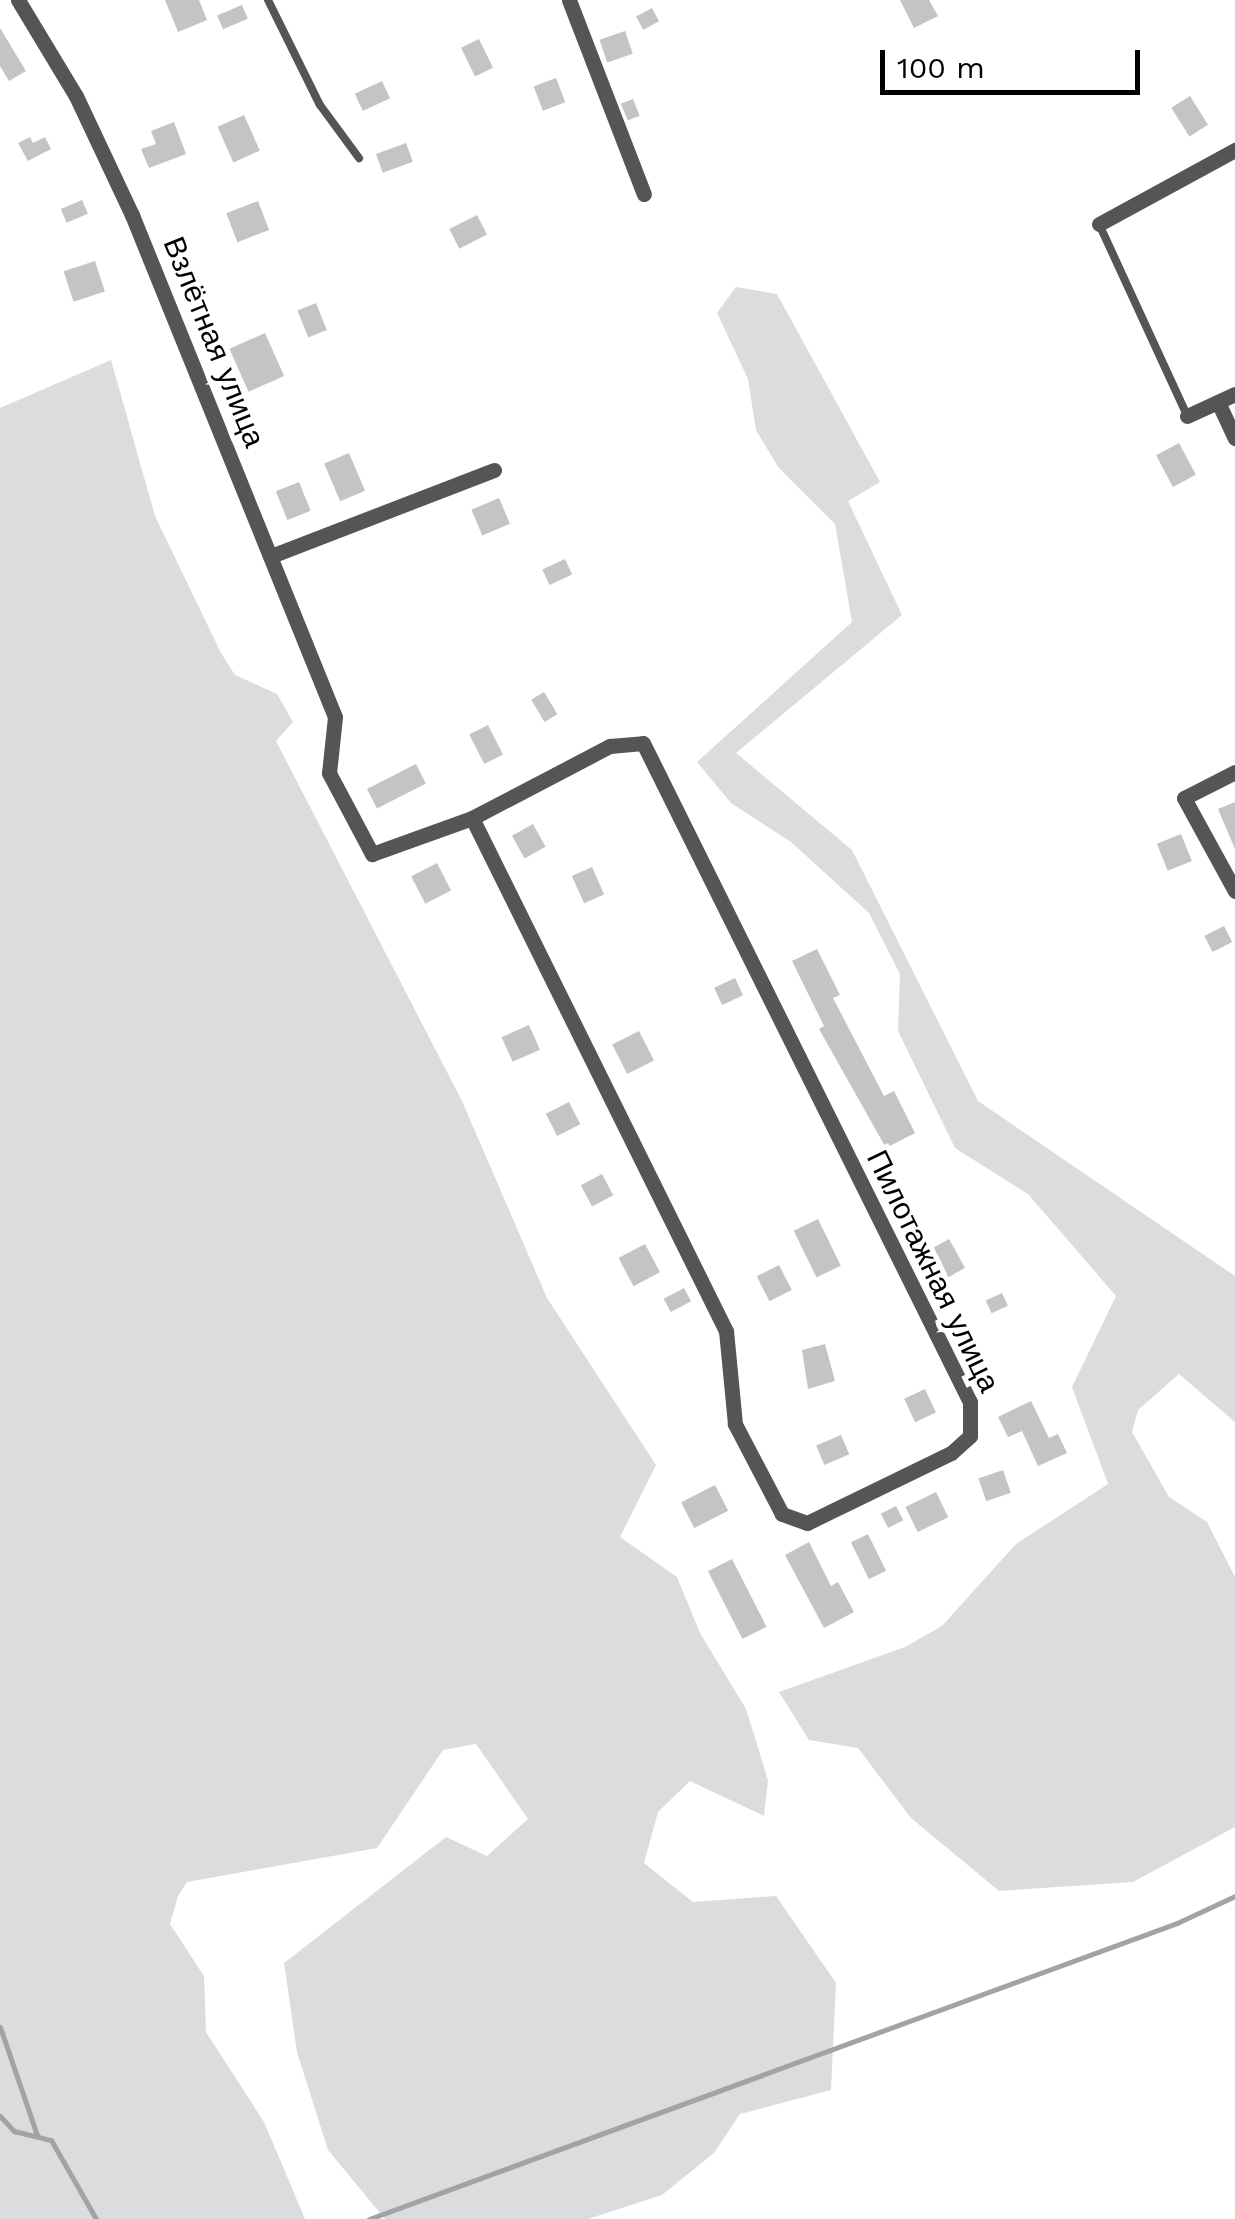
<!DOCTYPE html>
<html>
<head>
<meta charset="utf-8">
<style>
  body { margin:0 }
  #map { position:relative; width:1235px; height:2219px; overflow:hidden; background:#fff; font-family:"Work Sans",sans-serif }
  div>[style] { position:absolute }
  .green>* { inset:0; background:#dcdcdc }
  .stream>* { height:5px; margin:-2.5px; padding:0 2.5px; transform-origin:2.5px; border-radius:2.5px; background:#a3a3a3 }
  .building>* { inset:0; background:#c4c4c4; transform-origin:0 0 }
  .lane>* { height:8px; margin:-4px; padding:0 4px; transform-origin:4px; border-radius:4px; background:#555 }
  .street>* { height:15px; margin:-7.5px; padding:0 7.5px; transform-origin:7.5px; border-radius:7.5px; background:#555 }
  span { translate:-50% -50%; white-space:nowrap; text-align:center; line-height:1.15; -webkit-text-stroke:10px #fff; paint-order:stroke }
  .street-label { font-size:30px; color:#000 }
  .scale { position:absolute; left:880px; top:50px; width:260px; height:45px; box-sizing:border-box; border:5px solid #000; border-top:0; padding-left:12px; font-size:30px; line-height:35px; white-space:nowrap; color:#000; -webkit-text-stroke:8px #fff; paint-order:stroke }
</style>
</head>
<body>
<div id="map">
  <div class="green">
    <div style="clip-path:polygon(736px 287px,777px 294px,880px 482px,848px 501px,902px 615px,736px 753px,852px 850px,978px 1101px,1235px 1276px,1235px 1422px,1179px 1374px,1138px 1410px,1132px 1432px,1169px 1497px,1207px 1522px,1235px 1577px,1235px 1827px,1133px 1882px,999px 1891px,911px 1818px,858px 1748px,809px 1740px,779px 1692px,905px 1647px,942px 1626px,1016px 1544px,1108px 1484px,1072px 1387px,1116px 1296px,1028px 1194px,955px 1148px,898px 1031px,900px 974px,869px 913px,791px 842px,731px 803px,697px 762px,852px 622px,835px 524px,778px 467px,756px 430px,748px 379px,717px 313px)"></div>
    <div style="clip-path:polygon(111px 360px,155px 516px,221px 653px,235px 675px,277px 694px,293px 722px,276px 741px,462px 1101px,547px 1298px,656px 1465px,620px 1537px,677px 1577px,700px 1633px,746px 1709px,768px 1780px,764px 1816px,690px 1781px,658px 1812px,644px 1863px,693px 1902px,776px 1896px,836px 1983px,831px 2090px,740px 2114px,714px 2153px,662px 2195px,588px 2219px,385px 2219px,328px 2150px,297px 2052px,284px 1963px,446px 1837px,487px 1856px,528px 1819px,476px 1744px,443px 1750px,377px 1848px,187px 1882px,178px 1896px,170px 1924px,204px 1976px,206px 2032px,264px 2122px,305px 2219px,0 2219px,0 408px)"></div>
  </div>
  <div class="stream">
    <div style="left:0;top:2027px;width:114px;rotate:71.1deg"></div>
    <div style="left:0;top:2116px;width:21px;rotate:47deg"></div>
    <div style="left:14px;top:2131px;width:38px;rotate:14deg"></div>
    <div style="left:51px;top:2140px;width:91px;rotate:60.3deg"></div>
    <div style="left:369px;top:2219px;width:861px;rotate:-20.12deg"></div>
    <div style="left:1177px;top:1923px;width:64px;rotate:-25deg"></div>
  </div>
  <div class="building">
    <div style="clip-path:polygon(165px 0,199px 0,207px 20px,178px 32px)"></div>
    <div style="clip-path:polygon(900px 0,929px 0,938px 16px,914px 28px)"></div>
    <div style="left:242px;top:5px;width:15px;height:27px;rotate:67deg"></div>
    <div style="left:652px;top:8px;width:15px;height:18px;rotate:62deg"></div>
    <div style="clip-path:polygon(0 28px,26px 71px,9px 81px,0 66px)"></div>
    <div style="left:625px;top:31px;width:24px;height:27px;rotate:71deg"></div>
    <div style="left:479px;top:39px;width:32px;height:20px;rotate:64deg"></div>
    <div style="left:556px;top:78px;width:26px;height:24px;rotate:69deg"></div>
    <div style="left:382px;top:81px;width:19px;height:30px;rotate:65deg"></div>
    <div style="left:1190px;top:96px;width:34px;height:22px;rotate:58deg"></div>
    <div style="left:633px;top:99px;width:18px;height:13px;rotate:68deg"></div>
    <div style="left:244px;top:115px;width:39px;height:29px;rotate:66deg"></div>
    <div style="clip-path:polygon(174px 122px,186px 154px,149px 168px,141px 149px,156px 144px,151px 131px)"></div>
    <div style="clip-path:polygon(30px 137px,33px 143px,45px 137px,51px 149px,28px 161px,18px 143px)"></div>
    <div style="left:406px;top:143px;width:20px;height:32px;rotate:70deg"></div>
    <div style="left:82px;top:200px;width:15px;height:23px;rotate:67deg"></div>
    <div style="left:258px;top:201px;width:31px;height:34px;rotate:69deg"></div>
    <div style="left:477px;top:215px;width:22px;height:31px;rotate:63deg"></div>
    <div style="left:95px;top:261px;width:32px;height:33px;rotate:72deg"></div>
    <div style="left:316px;top:303px;width:29px;height:20px;rotate:68deg"></div>
    <div style="left:265px;top:333px;width:47px;height:39px;rotate:66deg"></div>
    <div style="left:1179px;top:443px;width:36px;height:26px;rotate:62deg"></div>
    <div style="left:349px;top:453px;width:41px;height:27px;rotate:67deg"></div>
    <div style="left:299px;top:482px;width:31px;height:25px;rotate:68deg"></div>
    <div style="left:499px;top:498px;width:28px;height:30px;rotate:67deg"></div>
    <div style="left:565px;top:559px;width:17px;height:25px;rotate:65deg"></div>
    <div style="left:544px;top:692px;width:26px;height:15px;rotate:59deg"></div>
    <div style="left:488px;top:725px;width:33px;height:21px;rotate:63deg"></div>
    <div style="left:416px;top:764px;width:22px;height:55px;rotate:63deg"></div>
    <div style="clip-path:polygon(1235px 802px,1235px 849px,1218px 809px)"></div>
    <div style="left:533px;top:824px;width:26px;height:24px;rotate:61deg"></div>
    <div style="left:1181px;top:834px;width:29px;height:26px;rotate:68deg"></div>
    <div style="left:437px;top:863px;width:31px;height:29px;rotate:63deg"></div>
    <div style="left:592px;top:867px;width:30px;height:22px;rotate:66deg"></div>
    <div style="left:1224px;top:926px;width:18px;height:22px;rotate:63deg"></div>
    <div style="clip-path:polygon(817px 949px,840px 995px,833px 998px,884px 1096px,894px 1091px,915px 1133px,886px 1148px,819px 1029px,824px 1026px,792px 961px)"></div>
    <div style="left:735px;top:978px;width:19px;height:23px;rotate:65deg"></div>
    <div style="left:529px;top:1025px;width:27px;height:30px;rotate:66deg"></div>
    <div style="left:639px;top:1031px;width:33px;height:30px;rotate:63deg"></div>
    <div style="left:569px;top:1102px;width:25px;height:26px;rotate:63deg"></div>
    <div style="left:602px;top:1174px;width:24px;height:24px;rotate:62deg"></div>
    <div style="left:818px;top:1219px;width:52px;height:27px;rotate:64deg"></div>
    <div style="left:949px;top:1239px;width:33px;height:28px;rotate:61deg"></div>
    <div style="left:645px;top:1244px;width:32px;height:30px;rotate:62deg"></div>
    <div style="left:779px;top:1265px;width:28px;height:25px;rotate:63deg"></div>
    <div style="left:684px;top:1288px;width:15px;height:23px;rotate:62deg"></div>
    <div style="left:1002px;top:1293px;width:14px;height:18px;rotate:65deg"></div>
    <div style="clip-path:polygon(825px 1344px,835px 1381px,808px 1389px,802px 1350px)"></div>
    <div style="left:925px;top:1389px;width:26px;height:23px;rotate:65deg"></div>
    <div style="clip-path:polygon(1031px 1401px,1049px 1438px,1058px 1434px,1067px 1453px,1038px 1466px,1022px 1431px,1008px 1437px,998px 1417px)"></div>
    <div style="left:841px;top:1435px;width:21px;height:27px;rotate:67deg"></div>
    <div style="left:1003px;top:1470px;width:24px;height:26px;rotate:71deg"></div>
    <div style="left:715px;top:1485px;width:29px;height:38px;rotate:63deg"></div>
    <div style="left:936px;top:1492px;width:28px;height:34px;rotate:64deg"></div>
    <div style="left:896px;top:1506px;width:16px;height:17px;rotate:63deg"></div>
    <div style="left:868px;top:1534px;width:41px;height:19px;rotate:64deg"></div>
    <div style="clip-path:polygon(809px 1542px,831px 1586px,838px 1582px,854px 1612px,824px 1628px,785px 1555px)"></div>
    <div style="left:732px;top:1559px;width:76px;height:27px;rotate:63deg"></div>
  </div>
  <div class="lane">
    <div style="left:268px;top:0;width:117px;rotate:63.7deg"></div>
    <div style="left:320px;top:105px;width:66px;rotate:53.7deg"></div>
    <div style="left:1099px;top:224px;width:210px;rotate:65.3deg"></div>
  </div>
  <div class="street">
    <div style="left:18px;top:0;width:112px;rotate:58.9deg"></div>
    <div style="left:76px;top:96px;width:132px;rotate:64.8deg"></div>
    <div style="left:132px;top:215px;width:541px;rotate:67.98deg"></div>
    <div style="left:335px;top:717px;width:56px;rotate:96.1deg"></div>
    <div style="left:329px;top:773px;width:92px;rotate:62deg"></div>
    <div style="left:372px;top:854px;width:106px;rotate:-19.8deg"></div>
    <div style="left:472px;top:818px;width:156px;rotate:-27.6deg"></div>
    <div style="left:610px;top:746px;width:33px;rotate:-5deg"></div>
    <div style="left:643px;top:743px;width:736px;rotate:63.61deg"></div>
    <div style="left:970px;top:1402px;width:34px;rotate:90deg"></div>
    <div style="left:970px;top:1436px;width:25px;rotate:138deg"></div>
    <div style="left:951px;top:1453px;width:160px;rotate:154.1deg"></div>
    <div style="left:807px;top:1523px;width:27px;rotate:-160deg"></div>
    <div style="left:782px;top:1514px;width:102px;rotate:-117.6deg"></div>
    <div style="left:735px;top:1424px;width:93px;rotate:-95.5deg"></div>
    <div style="left:726px;top:1331px;width:572px;rotate:-116.34deg"></div>
    <div style="left:569px;top:0;width:208px;rotate:68.9deg"></div>
    <div style="left:1099px;top:224px;width:155px;rotate:-28.6deg"></div>
    <div style="left:1218px;top:402px;width:40px;rotate:65deg"></div>
    <div style="left:1187px;top:416px;width:53px;rotate:-24.6deg"></div>
    <div style="left:271px;top:556px;width:239px;rotate:-21.1deg"></div>
    <div style="left:1235px;top:772px;width:57px;rotate:153deg"></div>
    <div style="left:1184px;top:798px;width:106px;rotate:61.3deg"></div>
  </div>
  <div class="street-label">
    <span style="left:214px;top:342px;rotate:68deg">Взлётная улица</span>
    <span style="left:933px;top:1271px;rotate:64deg">Пилотажная улица</span>
  </div>
  <div class="scale">100 m</div>
</div>
</body>
</html>
